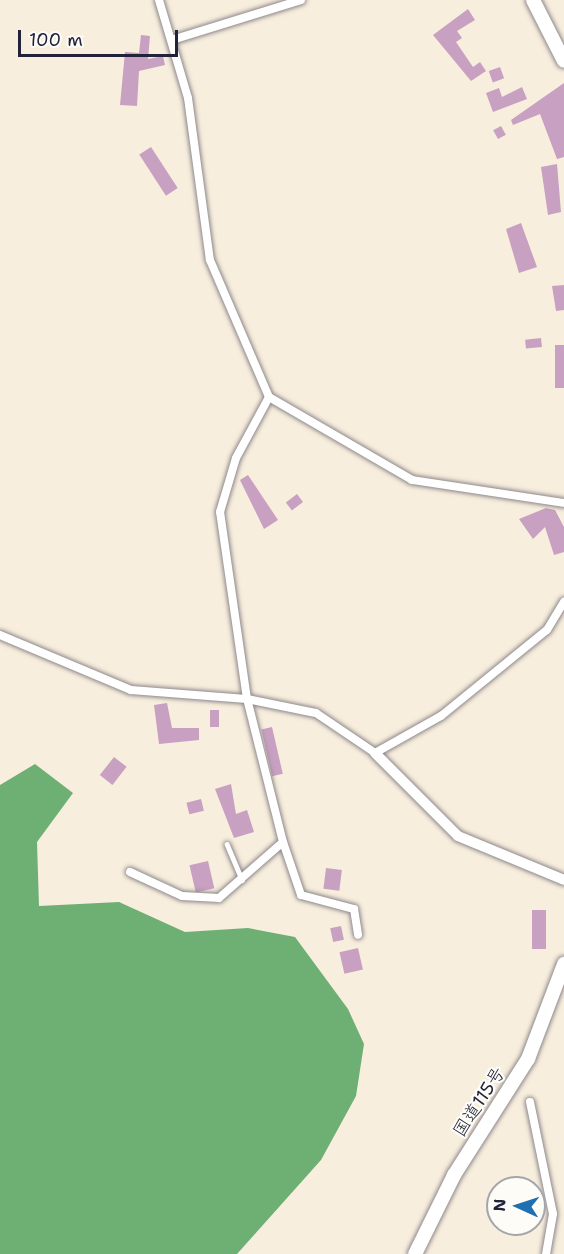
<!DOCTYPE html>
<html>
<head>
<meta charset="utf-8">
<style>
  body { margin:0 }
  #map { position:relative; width:564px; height:1254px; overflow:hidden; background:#f8eedd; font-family:"Shantell Sans","Klee One",sans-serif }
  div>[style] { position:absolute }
  .forest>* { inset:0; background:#6eb073 }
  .building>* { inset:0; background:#c8a0c1; transform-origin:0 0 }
  .roads { filter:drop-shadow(0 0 2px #8d888c) drop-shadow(0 0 2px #8d888c) }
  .service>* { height:4.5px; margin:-2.25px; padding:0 2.25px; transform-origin:2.25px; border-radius:2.25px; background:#fff }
  .minor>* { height:8px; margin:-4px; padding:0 4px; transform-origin:4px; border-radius:4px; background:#fff }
  .tertiary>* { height:10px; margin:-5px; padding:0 5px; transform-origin:5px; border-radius:5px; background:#fff }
  .trunk>* { height:14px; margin:-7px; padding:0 7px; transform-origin:7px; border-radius:7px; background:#fff }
  span { translate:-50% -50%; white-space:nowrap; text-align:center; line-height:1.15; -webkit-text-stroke:4.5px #fdfcf7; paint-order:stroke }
  .street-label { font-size:18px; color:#22223b }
  .north { position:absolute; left:486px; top:1176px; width:60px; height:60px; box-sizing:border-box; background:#fdfcf7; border:2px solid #a5a5ac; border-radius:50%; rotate:273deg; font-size:16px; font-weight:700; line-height:24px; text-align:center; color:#22223b }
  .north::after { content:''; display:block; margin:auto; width:21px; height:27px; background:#1f6fb2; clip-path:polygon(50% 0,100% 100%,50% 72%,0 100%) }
  .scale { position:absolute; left:18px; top:30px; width:160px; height:27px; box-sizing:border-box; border:3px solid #22223b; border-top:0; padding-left:8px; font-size:18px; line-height:21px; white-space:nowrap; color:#22223b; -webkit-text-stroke:4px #fdfcf7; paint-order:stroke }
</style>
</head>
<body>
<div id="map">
  <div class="forest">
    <div style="clip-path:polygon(35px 764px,73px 793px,37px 842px,39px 906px,119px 902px,185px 932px,248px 928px,295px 937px,348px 1009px,364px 1044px,356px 1096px,321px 1160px,237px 1254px,0 1254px,0 785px)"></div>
  </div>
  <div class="building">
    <div style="clip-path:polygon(468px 9px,475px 20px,457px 31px,462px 38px,456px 42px,473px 67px,480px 62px,486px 71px,471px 81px,433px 35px)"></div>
    <div style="clip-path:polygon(141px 35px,150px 36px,148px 59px,163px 56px,165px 65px,139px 71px,137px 106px,120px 105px,125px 52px,139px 53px)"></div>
    <div style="left:500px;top:67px;width:12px;height:12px;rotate:70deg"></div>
    <div style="clip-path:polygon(564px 83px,564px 157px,557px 159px,540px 114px,513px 125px,511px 120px)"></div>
    <div style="clip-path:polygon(522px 87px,527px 99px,493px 112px,486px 93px,499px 88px,502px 97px)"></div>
    <div style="left:501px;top:126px;width:10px;height:9px;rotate:61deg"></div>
    <div style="left:151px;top:147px;width:49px;height:14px;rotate:57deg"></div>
    <div style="clip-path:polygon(557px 164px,561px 212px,548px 215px,541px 167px)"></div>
    <div style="clip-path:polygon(521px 223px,537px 267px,519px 273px,506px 229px)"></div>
    <div style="clip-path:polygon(564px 285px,564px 310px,556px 311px,552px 286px)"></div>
    <div style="left:541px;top:338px;width:9px;height:16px;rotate:84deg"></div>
    <div style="left:564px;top:345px;width:43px;height:9px;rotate:90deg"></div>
    <div style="clip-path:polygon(248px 475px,278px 520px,264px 529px,240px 480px)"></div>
    <div style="left:297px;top:494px;width:10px;height:14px;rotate:53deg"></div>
    <div style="clip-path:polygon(546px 508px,555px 510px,564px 527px,564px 552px,554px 555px,545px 527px,533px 539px,519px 519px)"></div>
    <div style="clip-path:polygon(167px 703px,172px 728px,199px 728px,199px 740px,159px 744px,154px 705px)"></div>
    <div style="left:210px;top:710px;width:9px;height:17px"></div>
    <div style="left:272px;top:727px;width:48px;height:11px;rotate:77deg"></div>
    <div style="left:114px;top:757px;width:16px;height:23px;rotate:38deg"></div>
    <div style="clip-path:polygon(231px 784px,236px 814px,247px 810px,254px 832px,234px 838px,215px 789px)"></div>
    <div style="left:201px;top:799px;width:12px;height:15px;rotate:76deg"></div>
    <div style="left:208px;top:861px;width:28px;height:19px;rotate:77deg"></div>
    <div style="left:326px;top:868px;width:16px;height:21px;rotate:7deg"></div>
    <div style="left:532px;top:910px;width:14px;height:39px"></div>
    <div style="left:341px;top:926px;width:14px;height:11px;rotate:78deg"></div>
    <div style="left:358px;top:948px;width:22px;height:19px;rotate:77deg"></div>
  </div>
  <div class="roads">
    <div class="service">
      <div style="left:227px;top:844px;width:39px;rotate:67deg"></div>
    </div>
    <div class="minor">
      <div style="left:159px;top:0;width:102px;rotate:73.5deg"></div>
      <div style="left:188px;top:98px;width:163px;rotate:82.3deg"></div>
      <div style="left:210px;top:260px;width:149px;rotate:66.7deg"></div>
      <div style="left:269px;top:397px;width:165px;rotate:30.1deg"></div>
      <div style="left:412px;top:480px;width:154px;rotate:8.6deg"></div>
      <div style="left:172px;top:40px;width:135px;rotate:-17.2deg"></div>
      <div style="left:0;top:635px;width:142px;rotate:22.8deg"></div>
      <div style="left:131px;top:690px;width:116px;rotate:4.4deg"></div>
      <div style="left:247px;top:699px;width:70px;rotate:11.5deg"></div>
      <div style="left:316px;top:713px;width:71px;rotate:34.1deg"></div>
      <div style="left:375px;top:753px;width:76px;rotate:-29.3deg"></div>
      <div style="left:441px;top:716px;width:136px;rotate:-39.1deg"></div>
      <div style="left:547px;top:630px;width:33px;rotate:-59deg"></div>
      <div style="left:283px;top:842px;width:56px;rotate:71.2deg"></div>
      <div style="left:301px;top:895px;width:55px;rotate:14.8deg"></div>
      <div style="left:354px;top:909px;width:26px;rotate:81deg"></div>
      <div style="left:130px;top:872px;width:57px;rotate:24.8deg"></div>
      <div style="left:182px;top:896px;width:37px;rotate:3deg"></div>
      <div style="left:219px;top:898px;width:85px;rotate:-41.2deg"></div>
      <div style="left:283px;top:842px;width:147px;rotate:-104.1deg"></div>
      <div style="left:247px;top:699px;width:189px;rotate:-98.2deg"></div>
      <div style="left:220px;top:512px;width:56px;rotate:-73.5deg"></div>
      <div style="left:236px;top:458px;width:69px;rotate:-61.6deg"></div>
      <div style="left:530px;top:1102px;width:114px;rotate:78.4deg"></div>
      <div style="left:553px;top:1214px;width:41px;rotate:99.9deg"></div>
    </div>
    <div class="tertiary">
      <div style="left:375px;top:753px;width:117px;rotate:45deg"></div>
      <div style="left:458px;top:836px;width:115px;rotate:22.5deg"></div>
    </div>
    <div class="trunk">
      <div style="left:533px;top:0;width:68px;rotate:63.1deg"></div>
      <div style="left:415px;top:1254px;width:88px;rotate:-63.7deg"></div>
      <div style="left:454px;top:1175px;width:138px;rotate:-57.5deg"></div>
      <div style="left:528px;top:1059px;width:102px;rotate:-69.2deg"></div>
    </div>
  </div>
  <div class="street-label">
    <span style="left:479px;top:1102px;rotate:-57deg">国道115号</span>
  </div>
  <div class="north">N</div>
  <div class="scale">100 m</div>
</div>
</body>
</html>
